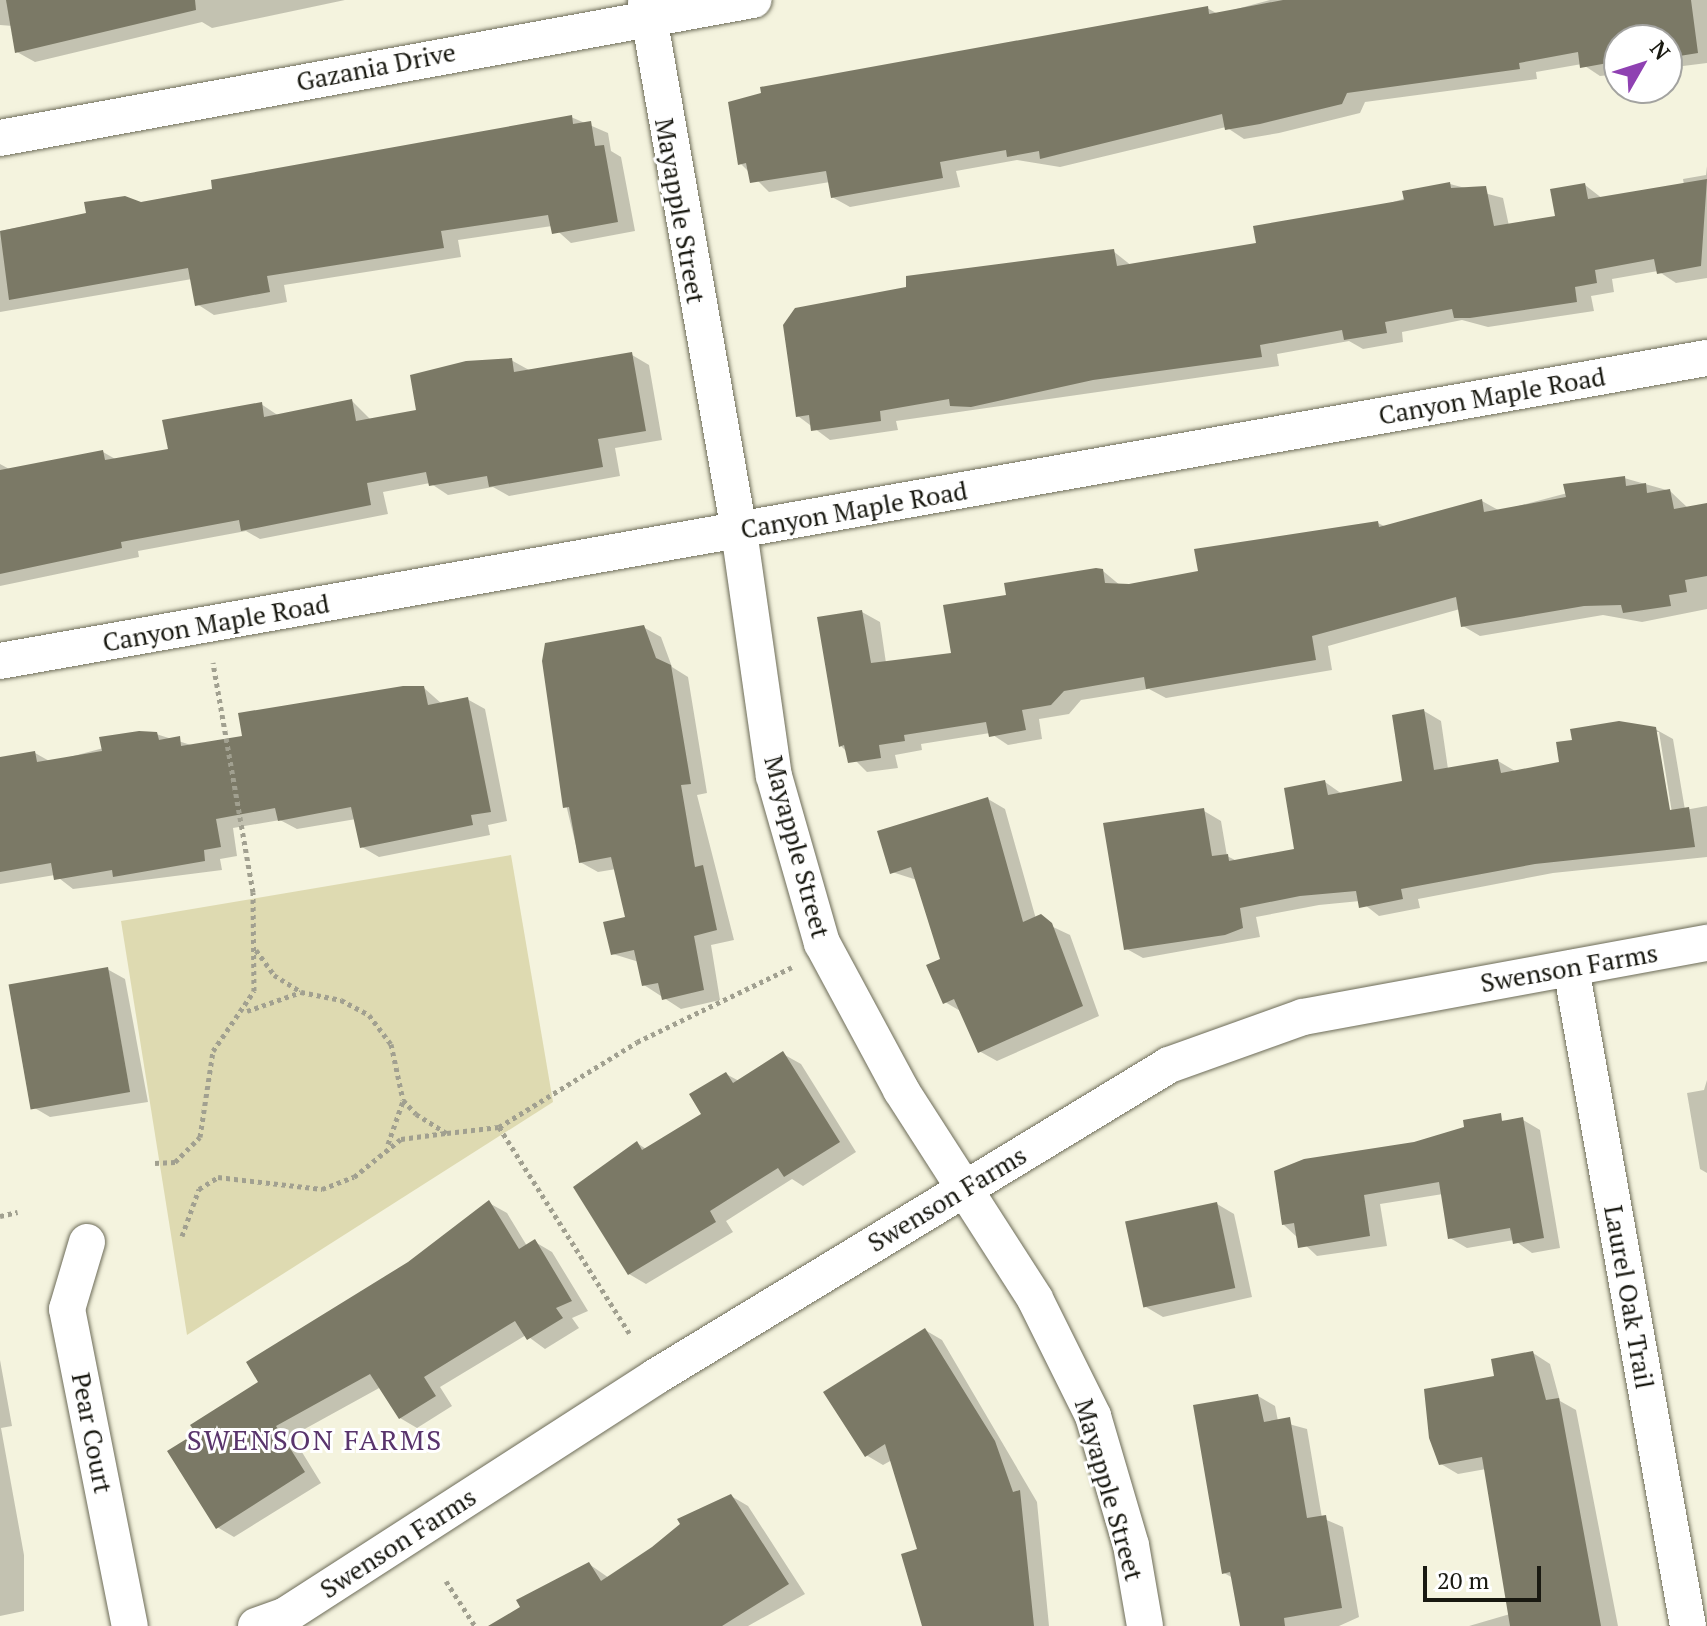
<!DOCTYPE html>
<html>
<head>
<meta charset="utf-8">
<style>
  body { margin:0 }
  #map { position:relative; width:1707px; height:1626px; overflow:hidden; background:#f4f3de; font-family:"PT Serif",serif }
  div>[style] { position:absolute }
  .green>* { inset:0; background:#dedab1 }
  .shadow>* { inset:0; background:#0003 }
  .building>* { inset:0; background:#7b7966; transform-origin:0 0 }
  .path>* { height:5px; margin-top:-2.5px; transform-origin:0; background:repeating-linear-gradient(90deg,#a1a090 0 4px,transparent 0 8px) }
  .roads { filter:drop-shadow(0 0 2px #6d6c59) drop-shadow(0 0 2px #6d6c59) }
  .minor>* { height:36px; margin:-18px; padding:0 18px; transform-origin:18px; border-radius:18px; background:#fff }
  span { translate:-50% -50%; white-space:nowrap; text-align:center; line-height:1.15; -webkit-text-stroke:6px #fff; paint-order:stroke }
  .street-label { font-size:26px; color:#191911 }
  .neighbourhood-label { font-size:28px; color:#59346c; letter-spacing:2px }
  .north { position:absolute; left:1603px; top:24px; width:80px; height:80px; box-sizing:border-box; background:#fff; border:2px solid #a3a3a0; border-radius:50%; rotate:51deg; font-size:22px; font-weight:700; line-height:32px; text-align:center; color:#191911 }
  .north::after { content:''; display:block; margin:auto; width:28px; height:36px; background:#8f41b2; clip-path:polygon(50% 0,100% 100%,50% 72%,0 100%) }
  .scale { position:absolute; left:1423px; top:1566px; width:118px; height:36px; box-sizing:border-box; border:4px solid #191911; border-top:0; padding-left:10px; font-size:24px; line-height:28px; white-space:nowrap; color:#191911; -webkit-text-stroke:6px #fff; paint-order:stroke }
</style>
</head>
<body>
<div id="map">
  <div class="green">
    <div style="clip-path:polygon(511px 855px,553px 1102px,187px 1335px,121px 921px)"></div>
  </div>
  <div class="shadow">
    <div style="clip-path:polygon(0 0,345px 0,212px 28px,202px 22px,35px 62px,17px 52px,13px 26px,0 25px)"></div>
    <div style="clip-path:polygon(1270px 0,1707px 0,1707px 63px,1667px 68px,1667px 40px,1619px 40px,1619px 74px,1600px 76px,1582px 64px,1536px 72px,1537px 79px,1365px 102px,1360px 113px,1279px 133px,1244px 139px,1226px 127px,1060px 167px,1017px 160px,956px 171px,960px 187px,850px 207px,832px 197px,830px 182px,769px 192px,740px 163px,1207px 8px,1218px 14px)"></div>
    <div style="clip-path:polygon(571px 117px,608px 133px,611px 151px,621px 157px,635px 231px,571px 243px,552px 226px,458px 240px,461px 257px,284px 285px,287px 302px,214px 315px,197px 304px,192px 279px,0 312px,0 231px)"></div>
    <div style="clip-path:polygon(1707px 166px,1707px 278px,1676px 283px,1658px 271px,1612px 279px,1614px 292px,1591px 296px,1594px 311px,1488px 327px,1462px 320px,1402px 332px,1403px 342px,1363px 349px,1349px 341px,1277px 354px,1279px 366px,896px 421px,898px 430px,830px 440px,798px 416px,1113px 251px,1132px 266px,1258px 245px,1450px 184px,1503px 198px,1509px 226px,1557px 217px,1585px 185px,1603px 199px,1684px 185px,1683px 179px,1706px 175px)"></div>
    <div style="clip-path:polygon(632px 355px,649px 365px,662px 440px,615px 448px,620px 476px,509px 496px,493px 487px,448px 495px,430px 483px,383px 492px,388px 514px,260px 539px,246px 531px,138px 551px,139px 557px,0 586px,0 464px,11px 470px,103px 452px,117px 460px,170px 451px,261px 404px,279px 416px,352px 401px,371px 420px,418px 412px,511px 360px,529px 370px)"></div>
    <div style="clip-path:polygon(1624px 478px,1670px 491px,1689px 509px,1707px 505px,1707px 609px,1642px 622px,1603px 615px,1480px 636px,1463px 626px,1460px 609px,1328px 646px,1332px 670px,1166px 698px,1149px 689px,1081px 700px,1069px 714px,1039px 719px,1042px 739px,1008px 745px,990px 733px,921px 744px,922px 750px,895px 755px,898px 768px,867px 772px,840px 745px,862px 612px,880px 622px,886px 663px,953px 655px,1008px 596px,1103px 571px,1121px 586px,1200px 573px,1378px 523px,1386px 527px,1482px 501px,1500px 511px)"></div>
    <div style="clip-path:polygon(643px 627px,661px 637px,672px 667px,688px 677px,707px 793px,697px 795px,734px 940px,711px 945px,720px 1000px,681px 1009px,644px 985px,639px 962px,613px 954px,627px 918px,616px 869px,598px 872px,580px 862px,559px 776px)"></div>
    <div style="clip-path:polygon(424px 688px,442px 704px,467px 699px,485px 709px,507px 821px,488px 825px,490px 835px,379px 857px,362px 847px,356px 819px,297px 829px,280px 820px,233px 828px,237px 856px,220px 859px,222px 870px,73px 889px,55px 875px,0 884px,0 759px,35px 753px,51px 762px,156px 734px,194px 746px,244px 738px)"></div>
    <div style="clip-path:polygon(evenodd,1424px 711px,1441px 721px,1448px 769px,1498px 761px,1515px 771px,1562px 764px,1655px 729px,1673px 739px,1685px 810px,1707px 806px,1707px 857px,1553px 873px,1418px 899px,1420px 908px,1379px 916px,1360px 901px,1319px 905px,1256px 917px,1260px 937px,1143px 958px,1125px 948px,1204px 811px,1221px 821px,1227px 856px,1237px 861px,1297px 851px,1325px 782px,1342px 794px,1404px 783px,1424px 711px,1655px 732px,1659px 732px,1673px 819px,1669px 820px,1655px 732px)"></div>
    <div style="clip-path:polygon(988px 799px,1005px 809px,1036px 919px,1070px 935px,1099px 1016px,997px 1061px,979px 1051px,962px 1012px,945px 1002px,943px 960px,917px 880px,892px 872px)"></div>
    <div style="clip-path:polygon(107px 969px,125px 979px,148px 1102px,50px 1117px,33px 1107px)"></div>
    <div style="clip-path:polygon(783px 1054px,801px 1064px,856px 1152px,803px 1186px,792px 1179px,726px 1221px,733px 1232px,646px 1284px,629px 1274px,637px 1143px,646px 1149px,703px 1115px,726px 1074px,739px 1081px)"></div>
    <div style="clip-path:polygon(1707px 1080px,1707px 1173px,1700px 1169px,1687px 1093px,1704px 1090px)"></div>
    <div style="clip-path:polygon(1523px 1120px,1540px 1130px,1560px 1248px,1532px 1253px,1514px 1240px,1467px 1248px,1450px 1238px,1443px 1194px,1380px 1204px,1387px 1246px,1317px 1256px,1283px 1224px,1415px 1144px,1467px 1128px,1465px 1122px)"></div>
    <div style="clip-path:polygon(489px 1203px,507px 1213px,527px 1246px,535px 1242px,552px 1252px,588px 1311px,572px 1318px,579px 1328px,545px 1349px,526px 1335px,440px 1387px,452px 1406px,417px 1428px,400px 1418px,381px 1387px,292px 1436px,321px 1483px,234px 1537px,217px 1527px,199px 1433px)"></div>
    <div style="clip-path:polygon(1217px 1204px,1234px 1214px,1252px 1297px,1163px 1317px,1146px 1307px)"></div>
    <div style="clip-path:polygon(925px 1330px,942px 1340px,1037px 1502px,1049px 1626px,923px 1626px,919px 1551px,892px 1460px,883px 1465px,866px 1455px)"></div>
    <div style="clip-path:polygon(1533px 1353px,1550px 1364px,1560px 1401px,1576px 1410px,1618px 1626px,1469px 1626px,1510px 1614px,1486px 1469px,1458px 1474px,1441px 1464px,1497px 1378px)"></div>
    <div style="clip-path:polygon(0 1360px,12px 1426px,1px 1428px,24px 1555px,24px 1611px,0 1616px)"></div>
    <div style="clip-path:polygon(1258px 1396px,1275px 1406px,1278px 1421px,1307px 1429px,1322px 1518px,1343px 1527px,1359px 1617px,1339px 1626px,1242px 1626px,1233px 1578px,1224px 1573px)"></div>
    <div style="clip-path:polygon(731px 1496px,748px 1506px,805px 1594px,748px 1626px,519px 1626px,589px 1564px,609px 1578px)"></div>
  </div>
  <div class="building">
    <div style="clip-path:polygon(6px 0,195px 0,196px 10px,15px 53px)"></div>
    <div style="clip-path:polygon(1283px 0,1691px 0,1698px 53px,1667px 58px,1667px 40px,1619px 40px,1619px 61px,1580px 68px,1578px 52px,1519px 63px,1520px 69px,1347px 93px,1342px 104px,1260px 124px,1225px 130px,1222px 114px,1040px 159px,1039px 151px,1007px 157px,1006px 150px,940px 162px,943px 178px,831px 198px,826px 171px,750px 183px,746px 163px,738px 165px,728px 102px,761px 93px,760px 87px,1208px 6px,1209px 14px)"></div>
    <div style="clip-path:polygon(572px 115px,573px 124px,591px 121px,595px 146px,604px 145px,618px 222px,552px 234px,548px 215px,441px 231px,444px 248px,267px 276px,270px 292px,195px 306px,188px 268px,9px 300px,0 231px,86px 213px,84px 202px,125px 196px,141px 202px,212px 189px,211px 180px)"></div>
    <div style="clip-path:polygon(1707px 179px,1701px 266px,1657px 274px,1654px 259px,1595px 270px,1597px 283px,1575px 287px,1577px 302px,1470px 318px,1454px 318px,1452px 309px,1385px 322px,1387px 333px,1344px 340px,1342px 330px,1260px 345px,1262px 357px,1093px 380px,971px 407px,950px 406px,949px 399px,880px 411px,881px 421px,811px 431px,809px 415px,796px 417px,783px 325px,795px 308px,906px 287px,906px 276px,1114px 249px,1117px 266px,1256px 243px,1253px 226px,1404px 200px,1402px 191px,1450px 182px,1451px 188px,1486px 186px,1494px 226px,1555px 216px,1550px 189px,1585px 183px,1588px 199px)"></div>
    <div style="clip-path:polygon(632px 352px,646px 431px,598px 439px,603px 467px,489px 487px,487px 476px,429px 486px,426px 472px,367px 483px,371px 505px,241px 531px,239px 520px,121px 542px,122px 548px,0 574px,0 470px,103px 450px,105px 460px,168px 449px,162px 420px,262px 402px,264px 417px,352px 399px,356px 421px,416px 410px,410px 375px,466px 361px,512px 358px,514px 372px)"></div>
    <div style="clip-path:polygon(1625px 476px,1626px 486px,1646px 483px,1647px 493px,1670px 489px,1674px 509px,1707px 503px,1707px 576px,1685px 580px,1687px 592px,1669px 595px,1671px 606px,1623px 613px,1621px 605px,1584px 606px,1461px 627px,1456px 597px,1312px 636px,1316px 660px,1146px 689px,1144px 677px,1064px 691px,1051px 705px,1022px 710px,1026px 730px,989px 737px,986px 722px,904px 735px,905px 741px,879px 745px,881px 758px,848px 763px,844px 745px,839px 747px,817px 617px,862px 610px,871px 663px,951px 653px,943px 605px,1006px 595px,1004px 583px,1096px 568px,1103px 569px,1105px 583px,1129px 584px,1198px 571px,1194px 549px,1378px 521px,1379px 527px,1482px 499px,1484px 512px,1566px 497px,1563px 484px)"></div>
    <div style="clip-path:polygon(644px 625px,656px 658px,671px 665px,691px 784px,681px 785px,695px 867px,703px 865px,717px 930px,694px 936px,704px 990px,662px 1000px,658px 983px,642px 986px,634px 950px,611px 955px,603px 922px,625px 917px,611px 857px,579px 863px,569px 807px,563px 808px,542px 661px,545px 643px)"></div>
    <div style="clip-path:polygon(403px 686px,424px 686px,428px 705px,468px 697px,491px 812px,471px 815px,473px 825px,360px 848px,351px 807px,278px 821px,275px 808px,216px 819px,221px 847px,204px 850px,205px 861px,113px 877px,112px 870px,54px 880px,51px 863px,0 872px,0 757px,35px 751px,37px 762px,102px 751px,99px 737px,139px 731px,157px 732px,159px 740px,180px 736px,181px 746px,242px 736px,238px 713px)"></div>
    <div style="clip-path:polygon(1424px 709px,1434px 770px,1498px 759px,1501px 773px,1559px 762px,1556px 742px,1572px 740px,1570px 729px,1619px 721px,1656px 727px,1670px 810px,1689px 807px,1695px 847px,1535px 864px,1401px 889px,1403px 899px,1359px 908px,1356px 891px,1300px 896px,1240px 908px,1243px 928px,1225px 935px,1124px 950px,1103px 823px,1204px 808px,1212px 856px,1228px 854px,1229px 861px,1294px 849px,1284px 788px,1325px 780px,1328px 795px,1402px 781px,1392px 715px)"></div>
    <div style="clip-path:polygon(988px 797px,1023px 922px,1041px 914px,1052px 923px,1083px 1006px,978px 1053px,954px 999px,943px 1004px,926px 965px,940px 959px,911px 867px,890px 874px,877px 831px)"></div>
    <div style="left:108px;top:967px;width:127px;height:101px;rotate:80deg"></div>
    <div style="clip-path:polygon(783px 1051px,840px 1142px,784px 1177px,778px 1168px,710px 1211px,716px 1222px,628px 1275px,573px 1187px,637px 1141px,642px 1150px,701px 1114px,689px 1094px,726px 1072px,733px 1083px)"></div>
    <div style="clip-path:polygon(1501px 1113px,1502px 1121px,1523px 1117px,1544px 1238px,1513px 1244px,1510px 1228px,1448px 1239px,1439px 1182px,1364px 1195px,1370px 1236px,1298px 1248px,1294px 1223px,1282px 1225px,1274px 1171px,1304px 1159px,1414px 1142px,1464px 1127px,1463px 1120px)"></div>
    <div style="clip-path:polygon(489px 1200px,519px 1249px,535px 1239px,572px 1301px,556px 1308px,563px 1318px,527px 1340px,515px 1321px,424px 1377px,436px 1396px,399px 1419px,370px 1374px,276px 1426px,305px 1472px,216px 1529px,167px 1451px,196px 1433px,190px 1425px,258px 1382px,246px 1362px,408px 1262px)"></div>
    <div style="left:1217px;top:1202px;width:88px;height:94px;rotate:78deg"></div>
    <div style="clip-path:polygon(925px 1328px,995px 1441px,1013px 1492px,1020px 1490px,1034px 1626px,922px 1626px,901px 1554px,917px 1549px,885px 1444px,865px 1457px,823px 1392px)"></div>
    <div style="clip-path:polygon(1533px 1351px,1546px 1400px,1559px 1398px,1601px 1626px,1510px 1626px,1482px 1457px,1439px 1465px,1429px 1438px,1424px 1389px,1494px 1376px,1491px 1359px)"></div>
    <div style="clip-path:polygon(1258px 1394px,1264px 1422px,1290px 1417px,1307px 1518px,1326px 1515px,1342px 1608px,1284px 1618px,1285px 1626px,1240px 1626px,1230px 1572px,1222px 1574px,1193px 1405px)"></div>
    <div style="clip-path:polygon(731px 1494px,789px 1584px,722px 1626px,488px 1626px,520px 1607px,516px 1600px,589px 1562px,601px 1581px,652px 1547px,680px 1524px,677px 1519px)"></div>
  </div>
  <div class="path">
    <div style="left:256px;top:950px;width:31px;rotate:54deg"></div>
    <div style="left:274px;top:975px;width:32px;rotate:32deg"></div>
    <div style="left:247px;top:1011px;width:57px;rotate:-19.4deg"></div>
    <div style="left:301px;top:992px;width:41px;rotate:11.3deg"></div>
    <div style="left:341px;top:1000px;width:32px;rotate:28deg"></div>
    <div style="left:369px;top:1015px;width:36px;rotate:53deg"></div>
    <div style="left:391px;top:1044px;width:57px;rotate:77.9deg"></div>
    <div style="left:403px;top:1100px;width:19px;rotate:47deg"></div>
    <div style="left:416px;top:1114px;width:36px;rotate:32deg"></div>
    <div style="left:447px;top:1133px;width:52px;rotate:-6.6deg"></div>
    <div style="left:499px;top:1127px;width:244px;rotate:57.7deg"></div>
    <div style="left:499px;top:1127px;width:162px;rotate:-31.6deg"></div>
    <div style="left:637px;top:1042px;width:172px;rotate:-25.8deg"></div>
    <div style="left:388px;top:1144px;width:46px;rotate:-70.8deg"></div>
    <div style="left:155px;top:1163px;width:20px;rotate:-3deg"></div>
    <div style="left:175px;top:1162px;width:35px;rotate:-45deg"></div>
    <div style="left:200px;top:1137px;width:87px;rotate:-81.4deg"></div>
    <div style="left:213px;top:1051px;width:73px;rotate:-55.7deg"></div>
    <div style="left:254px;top:991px;width:99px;rotate:-90.6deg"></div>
    <div style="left:253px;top:892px;width:233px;rotate:-99.9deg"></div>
    <div style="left:0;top:1216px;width:18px;rotate:-13deg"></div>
    <div style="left:182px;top:1236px;width:50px;rotate:-70.1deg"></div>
    <div style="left:199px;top:1189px;width:22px;rotate:-32deg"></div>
    <div style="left:218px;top:1177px;width:105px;rotate:6.6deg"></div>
    <div style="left:322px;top:1189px;width:34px;rotate:-21deg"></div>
    <div style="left:354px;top:1177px;width:60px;rotate:-39deg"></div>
    <div style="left:401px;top:1139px;width:45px;rotate:-7.6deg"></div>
    <div style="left:446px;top:1581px;width:54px;rotate:57.2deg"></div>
  </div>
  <div class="roads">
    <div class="minor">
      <div style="left:646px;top:0;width:539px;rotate:80.07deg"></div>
      <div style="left:739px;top:531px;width:247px;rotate:81.9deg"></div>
      <div style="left:774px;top:776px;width:174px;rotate:74deg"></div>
      <div style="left:822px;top:943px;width:167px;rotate:61.7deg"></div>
      <div style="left:901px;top:1090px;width:248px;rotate:57.3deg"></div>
      <div style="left:1035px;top:1299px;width:131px;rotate:63.6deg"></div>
      <div style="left:1093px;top:1416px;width:134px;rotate:73.6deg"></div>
      <div style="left:1131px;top:1545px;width:82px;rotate:80.2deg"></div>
      <div style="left:0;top:138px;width:766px;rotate:-10.39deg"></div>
      <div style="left:0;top:661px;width:1734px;rotate:-10.07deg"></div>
      <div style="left:1571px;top:968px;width:668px;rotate:79.92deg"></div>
      <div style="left:87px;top:1242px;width:70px;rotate:106.6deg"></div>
      <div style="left:67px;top:1309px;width:323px;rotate:78.8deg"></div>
      <div style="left:256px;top:1626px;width:32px;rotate:-20deg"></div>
      <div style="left:286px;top:1615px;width:439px;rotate:-32.8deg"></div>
      <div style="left:655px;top:1377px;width:601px;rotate:-31.26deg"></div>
      <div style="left:1169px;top:1065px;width:142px;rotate:-19.7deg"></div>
      <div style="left:1303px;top:1017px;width:411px;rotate:-10.4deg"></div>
    </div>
  </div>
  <div class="street-label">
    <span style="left:376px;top:67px;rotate:-11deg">Gazania Drive</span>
    <span style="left:680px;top:211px;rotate:80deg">Mayapple Street</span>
    <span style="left:1492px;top:396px;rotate:-10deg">Canyon Maple Road</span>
    <span style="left:854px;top:510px;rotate:-10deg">Canyon Maple Road</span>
    <span style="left:216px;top:623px;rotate:-10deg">Canyon Maple Road</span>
    <span style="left:797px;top:847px;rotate:75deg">Mayapple Street</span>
    <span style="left:1569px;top:968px;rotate:-10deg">Swenson Farms</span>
    <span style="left:947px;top:1199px;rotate:-31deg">Swenson Farms</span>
    <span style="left:1629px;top:1297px;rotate:80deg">Laurel Oak Trail</span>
    <span style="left:92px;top:1433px;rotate:79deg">Pear Court</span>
    <span style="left:1109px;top:1490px;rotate:74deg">Mayapple Street</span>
    <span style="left:398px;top:1543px;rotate:-33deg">Swenson Farms</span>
  </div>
  <div class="neighbourhood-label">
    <span style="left:315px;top:1440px">SWENSON FARMS</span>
  </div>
  <div class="north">N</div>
  <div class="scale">20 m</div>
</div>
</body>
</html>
